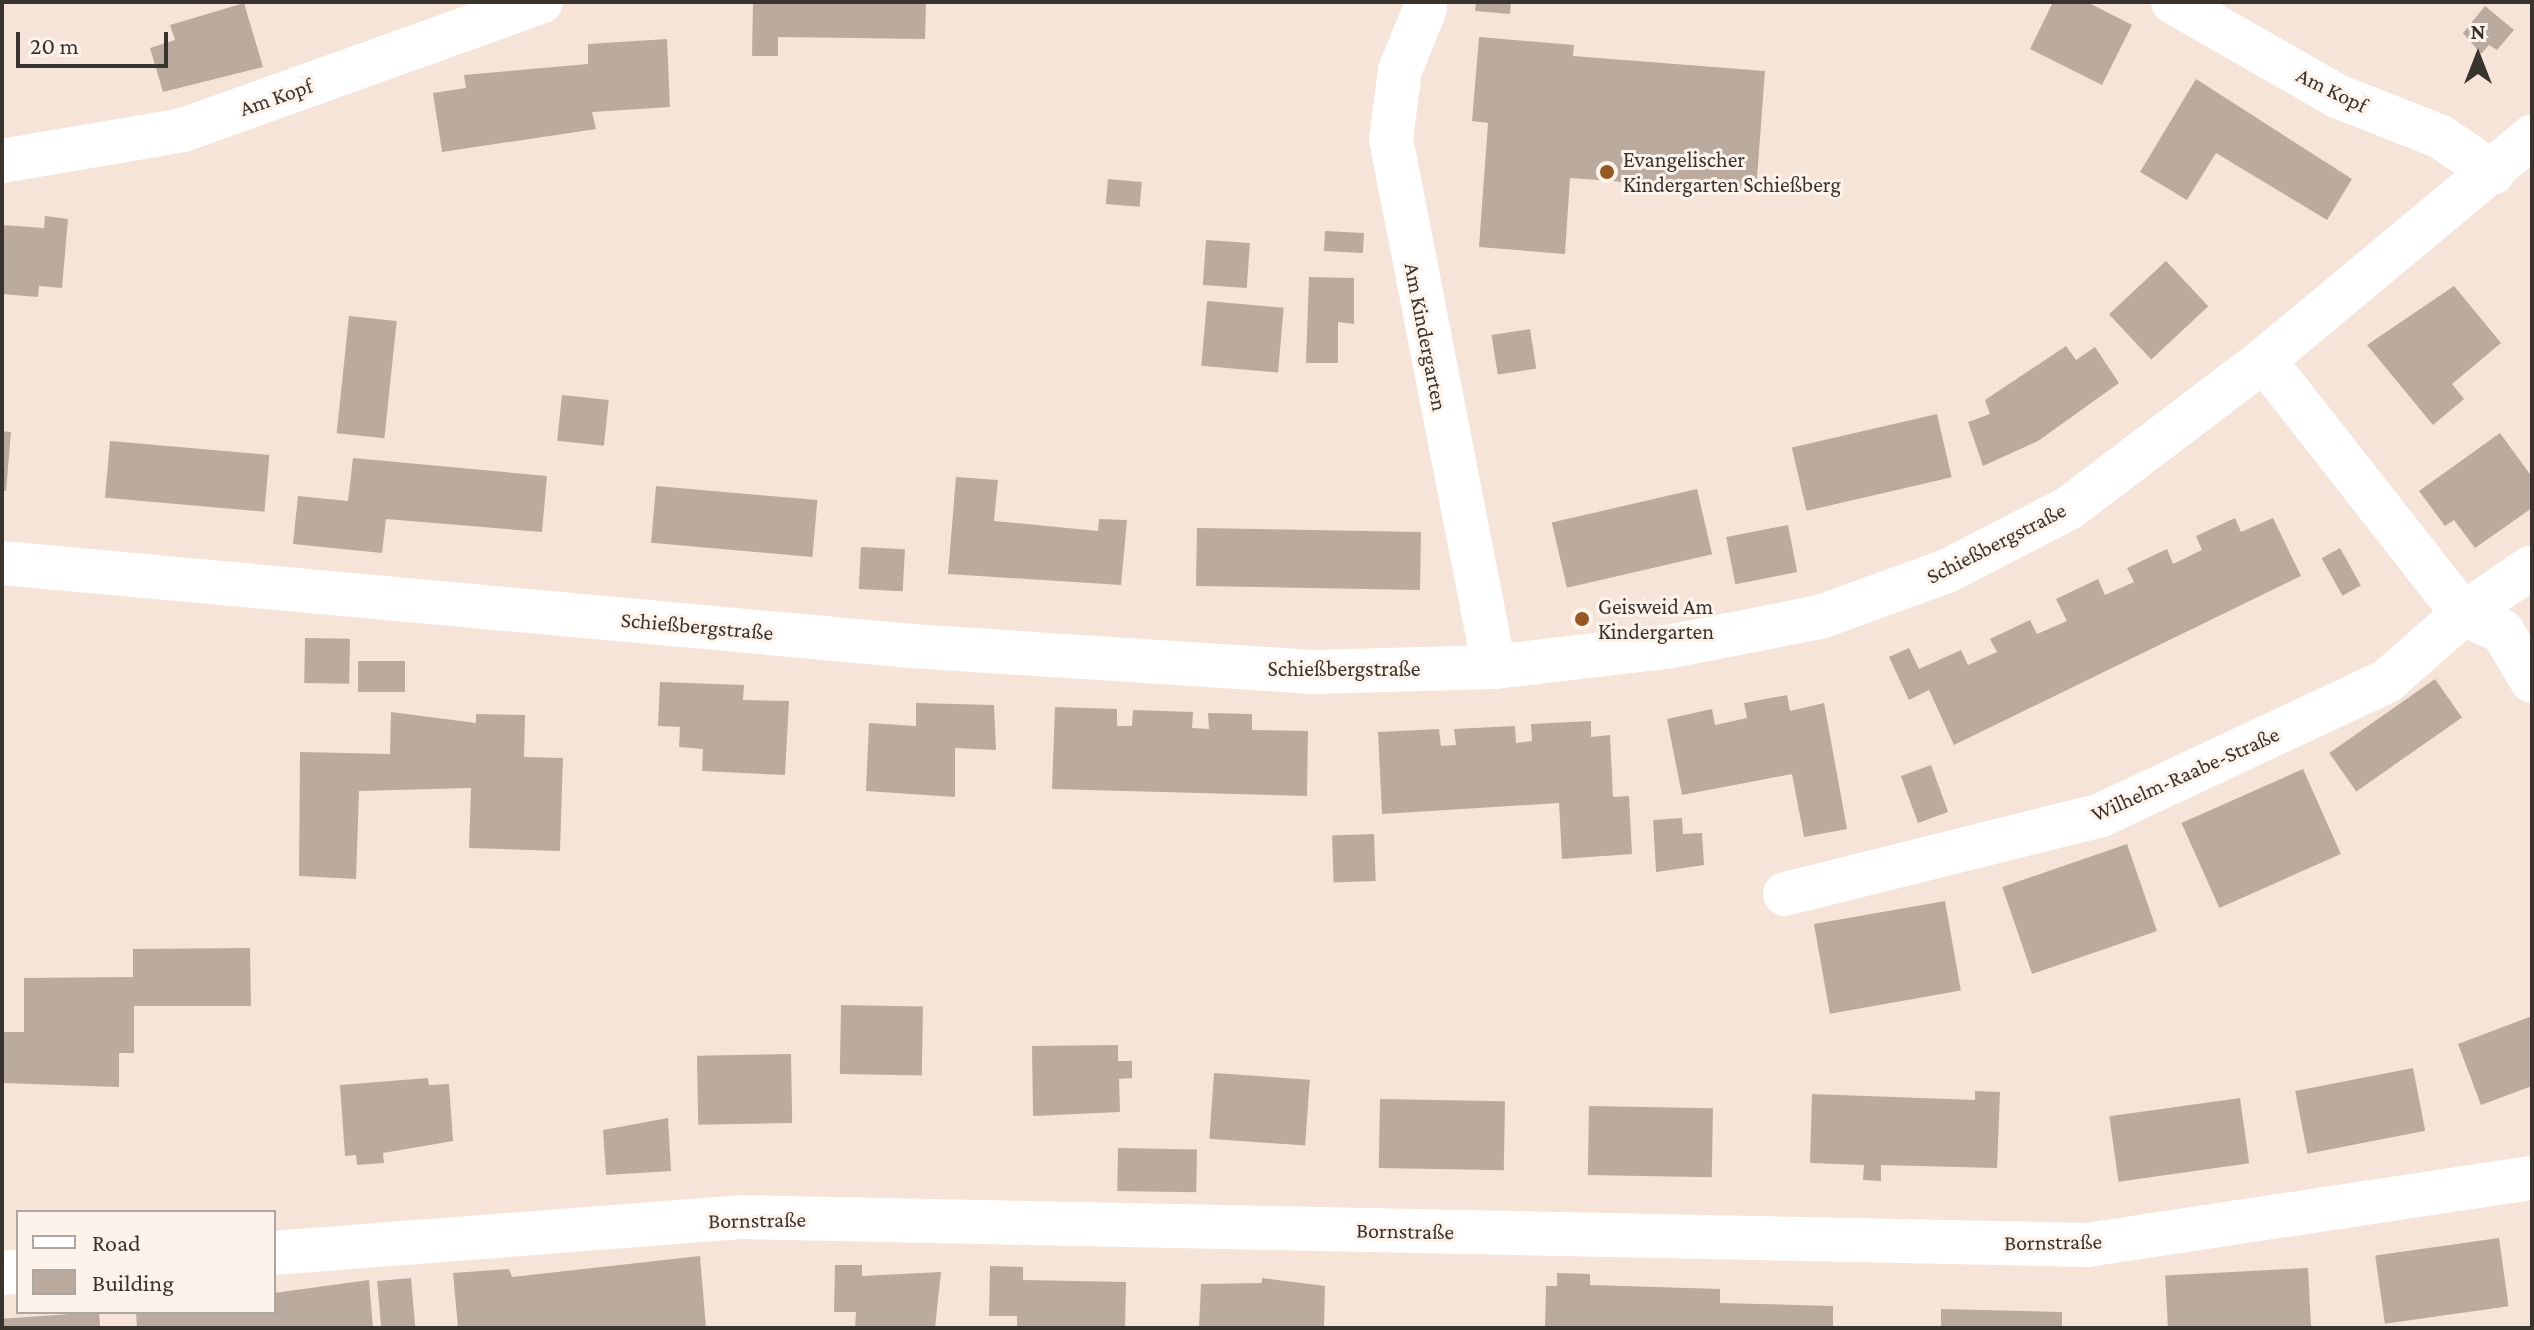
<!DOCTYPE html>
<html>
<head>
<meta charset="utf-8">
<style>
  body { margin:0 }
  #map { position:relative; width:2534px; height:1330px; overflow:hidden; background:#f6e4d8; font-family:"Crimson Pro",serif }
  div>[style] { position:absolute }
  .building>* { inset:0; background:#bbab9f; transform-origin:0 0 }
  .minor>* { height:44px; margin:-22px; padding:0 22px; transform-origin:22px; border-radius:22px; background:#fff }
  .dots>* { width:22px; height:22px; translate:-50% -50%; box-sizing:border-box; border:4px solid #fdf3eb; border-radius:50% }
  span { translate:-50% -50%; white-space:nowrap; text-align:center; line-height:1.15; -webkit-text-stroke:6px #fdf3eb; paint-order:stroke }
  .street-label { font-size:22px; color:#39332e }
  .poi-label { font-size:22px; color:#39332e }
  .left { translate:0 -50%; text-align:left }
  .frame { position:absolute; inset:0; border:4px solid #39332e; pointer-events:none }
  .legend { position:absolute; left:16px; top:1210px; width:260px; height:104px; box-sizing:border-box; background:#fdf3eb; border:2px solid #afa69f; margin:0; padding:10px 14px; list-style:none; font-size:24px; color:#39332e }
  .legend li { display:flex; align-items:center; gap:16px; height:40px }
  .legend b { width:40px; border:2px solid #afa69f }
  .north { position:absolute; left:2438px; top:16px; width:80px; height:80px; -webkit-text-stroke:6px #fdf3eb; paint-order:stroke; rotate:0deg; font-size:22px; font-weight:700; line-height:32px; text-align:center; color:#39332e }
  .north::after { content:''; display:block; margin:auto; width:28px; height:36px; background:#39332e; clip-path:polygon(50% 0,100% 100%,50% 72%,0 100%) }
  .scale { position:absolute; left:16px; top:32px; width:152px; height:36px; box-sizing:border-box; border:4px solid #39332e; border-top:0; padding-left:10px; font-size:24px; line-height:28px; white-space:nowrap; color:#39332e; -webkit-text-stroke:6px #fdf3eb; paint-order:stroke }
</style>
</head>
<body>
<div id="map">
  <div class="building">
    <div style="clip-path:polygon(753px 2px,926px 2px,925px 39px,778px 37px,778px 56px,752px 56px)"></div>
    <div style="clip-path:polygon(1476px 2px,1511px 2px,1510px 14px,1475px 11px)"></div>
    <div style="clip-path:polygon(2053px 2px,2087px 2px,2132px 25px,2102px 85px,2030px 49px)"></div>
    <div style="clip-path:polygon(244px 3px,263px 67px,163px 92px,150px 48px,175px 40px,170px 25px)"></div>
    <div style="clip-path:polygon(2485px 6px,2514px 30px,2497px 50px,2489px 45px,2481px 54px,2463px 33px)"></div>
    <div style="clip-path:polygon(1479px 37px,1574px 45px,1573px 56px,1765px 71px,1756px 192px,1570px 178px,1565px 254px,1479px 247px,1488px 123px,1472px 121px)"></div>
    <div style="clip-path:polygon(667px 39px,670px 107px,592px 112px,596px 129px,442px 152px,433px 93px,466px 88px,464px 75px,588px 64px,588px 44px)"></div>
    <div style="clip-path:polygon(2196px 79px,2352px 179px,2327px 220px,2216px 153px,2187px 200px,2140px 172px)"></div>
    <div style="left:1108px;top:179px;width:34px;height:25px;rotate:5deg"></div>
    <div style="clip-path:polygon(45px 216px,68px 219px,62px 288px,39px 286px,38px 297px,2px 294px,2px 225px,44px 228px)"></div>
    <div style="left:1325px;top:231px;width:39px;height:20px;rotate:3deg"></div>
    <div style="left:1206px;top:240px;width:44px;height:45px;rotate:4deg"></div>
    <div style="left:2166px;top:261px;width:62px;height:78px;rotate:47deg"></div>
    <div style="clip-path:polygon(1309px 277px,1354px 278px,1354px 324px,1338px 322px,1338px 363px,1306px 363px)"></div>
    <div style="clip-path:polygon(2454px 286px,2501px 343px,2452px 384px,2464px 399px,2433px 425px,2367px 345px)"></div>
    <div style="left:1207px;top:301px;width:77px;height:65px;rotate:5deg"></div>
    <div style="left:349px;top:316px;width:48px;height:118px;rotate:6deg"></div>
    <div style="left:1530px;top:329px;width:40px;height:39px;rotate:81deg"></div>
    <div style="clip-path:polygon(2066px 346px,2076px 360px,2095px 347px,2119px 383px,2038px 441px,1983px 466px,1968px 422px,1990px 414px,1985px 400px)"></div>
    <div style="left:562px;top:395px;width:47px;height:46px;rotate:6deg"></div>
    <div style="left:1937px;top:414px;width:65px;height:149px;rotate:77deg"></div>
    <div style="clip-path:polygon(2px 431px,11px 432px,6px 491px,2px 490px)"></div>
    <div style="clip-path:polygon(2500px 433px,2532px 477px,2532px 508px,2475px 548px,2454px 520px,2445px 526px,2419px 491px)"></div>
    <div style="left:110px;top:441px;width:160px;height:57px;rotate:5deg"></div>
    <div style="clip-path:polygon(353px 458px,547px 476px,542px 532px,386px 519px,382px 553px,293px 544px,298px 496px,348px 501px)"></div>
    <div style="clip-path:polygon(956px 477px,998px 480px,994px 521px,1098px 531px,1099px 519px,1127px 520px,1121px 585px,948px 574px)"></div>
    <div style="left:656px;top:486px;width:162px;height:57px;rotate:5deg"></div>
    <div style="left:1697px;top:489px;width:67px;height:149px;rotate:77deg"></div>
    <div style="clip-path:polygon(2235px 518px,2241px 532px,2273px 518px,2301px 576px,1954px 745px,1929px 690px,1909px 700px,1889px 657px,1909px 648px,1919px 669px,1961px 650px,1968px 665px,1997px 652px,1990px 639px,2030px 620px,2037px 634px,2067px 621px,2056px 599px,2098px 579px,2105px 595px,2134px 582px,2127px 568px,2167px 549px,2173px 564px,2202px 550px,2196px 536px)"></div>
    <div style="left:1788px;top:525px;width:48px;height:63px;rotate:79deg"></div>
    <div style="left:1197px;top:528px;width:224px;height:58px;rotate:1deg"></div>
    <div style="left:861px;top:547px;width:44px;height:42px;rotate:3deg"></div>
    <div style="left:2340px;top:548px;width:43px;height:21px;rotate:61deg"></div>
    <div style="left:305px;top:638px;width:45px;height:45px;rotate:1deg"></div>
    <div style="left:358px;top:661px;width:47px;height:31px"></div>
    <div style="left:2435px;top:679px;width:47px;height:129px;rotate:55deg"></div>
    <div style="clip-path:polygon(660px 682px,744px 685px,743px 700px,789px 701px,785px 775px,702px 771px,703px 749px,679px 747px,680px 727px,658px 726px)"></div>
    <div style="clip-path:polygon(1787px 695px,1790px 711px,1824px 703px,1847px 829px,1804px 837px,1792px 774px,1682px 795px,1667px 719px,1712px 709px,1715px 725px,1747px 718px,1744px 703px)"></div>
    <div style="clip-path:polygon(916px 703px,994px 705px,996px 750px,955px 748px,955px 797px,866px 791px,869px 723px,916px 726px)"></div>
    <div style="clip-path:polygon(1055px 707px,1117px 709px,1117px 726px,1132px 726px,1133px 710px,1193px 712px,1192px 728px,1209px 729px,1208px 713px,1252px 714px,1252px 730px,1308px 731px,1307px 796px,1052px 789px)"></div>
    <div style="clip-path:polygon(391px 712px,476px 723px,476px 714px,525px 715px,524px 757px,563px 758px,560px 851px,469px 848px,471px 788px,359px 791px,356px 879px,299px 876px,300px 752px,390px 754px)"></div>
    <div style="clip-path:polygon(1591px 721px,1591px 737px,1610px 735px,1613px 797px,1629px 796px,1632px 854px,1562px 859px,1559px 803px,1382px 814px,1378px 732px,1439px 729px,1441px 746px,1456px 745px,1454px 729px,1515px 726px,1516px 743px,1532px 741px,1531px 724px)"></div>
    <div style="left:1931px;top:765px;width:50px;height:32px;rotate:70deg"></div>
    <div style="left:2303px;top:769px;width:93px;height:133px;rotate:66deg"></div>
    <div style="clip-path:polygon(1682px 818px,1683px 834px,1702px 833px,1704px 865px,1656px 872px,1653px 820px)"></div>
    <div style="left:1374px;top:834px;width:47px;height:42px;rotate:88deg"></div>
    <div style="left:2127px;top:844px;width:92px;height:132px;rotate:71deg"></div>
    <div style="left:1945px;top:901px;width:91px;height:133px;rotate:80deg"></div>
    <div style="clip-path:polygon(250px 948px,251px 1006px,134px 1006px,134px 1053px,119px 1053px,119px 1087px,2px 1083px,2px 1032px,24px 1032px,24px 978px,133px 977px,133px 949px)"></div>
    <div style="left:841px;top:1005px;width:82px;height:69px;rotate:1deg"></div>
    <div style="clip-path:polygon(2532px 1016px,2532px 1086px,2481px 1105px,2458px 1044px)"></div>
    <div style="clip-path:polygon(1118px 1045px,1118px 1061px,1132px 1061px,1132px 1078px,1119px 1079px,1120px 1112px,1033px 1116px,1032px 1046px)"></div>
    <div style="left:791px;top:1054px;width:69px;height:94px;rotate:89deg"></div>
    <div style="left:2413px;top:1068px;width:64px;height:120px;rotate:79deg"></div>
    <div style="left:1214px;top:1073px;width:96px;height:66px;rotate:4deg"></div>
    <div style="clip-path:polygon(428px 1078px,429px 1085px,449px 1084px,453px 1141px,383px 1153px,384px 1163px,357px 1165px,356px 1155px,345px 1156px,340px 1085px)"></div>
    <div style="clip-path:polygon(1975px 1091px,2000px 1092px,1997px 1168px,1881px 1165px,1881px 1181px,1863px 1180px,1864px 1165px,1810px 1163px,1812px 1094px,1975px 1100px)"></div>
    <div style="left:2240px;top:1098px;width:66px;height:132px;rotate:82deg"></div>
    <div style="left:1380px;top:1099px;width:125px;height:69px;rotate:1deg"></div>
    <div style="left:1589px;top:1106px;width:124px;height:69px;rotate:1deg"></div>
    <div style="clip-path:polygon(668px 1118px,671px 1171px,606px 1175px,603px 1130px)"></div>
    <div style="left:1118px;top:1148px;width:79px;height:43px;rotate:1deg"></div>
    <div style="left:2499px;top:1238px;width:69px;height:125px;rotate:82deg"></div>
    <div style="clip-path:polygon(700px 1256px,706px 1328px,458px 1328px,453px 1273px,509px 1269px,512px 1277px)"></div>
    <div style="clip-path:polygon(835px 1265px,862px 1265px,862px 1276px,941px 1272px,935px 1328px,855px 1328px,856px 1312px,834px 1312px)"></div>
    <div style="clip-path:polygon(990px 1266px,1023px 1267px,1023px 1280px,1126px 1282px,1125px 1328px,1017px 1328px,1017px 1316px,989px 1316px)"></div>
    <div style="left:2308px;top:1268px;width:60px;height:143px;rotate:87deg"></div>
    <div style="clip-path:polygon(1557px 1273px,1590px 1274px,1590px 1285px,1720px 1289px,1720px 1303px,1833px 1306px,1833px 1328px,1545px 1328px,1546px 1286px,1557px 1286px)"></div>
    <div style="left:411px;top:1278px;width:50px;height:34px;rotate:85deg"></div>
    <div style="clip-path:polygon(1262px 1278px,1325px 1286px,1324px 1328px,1199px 1328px,1201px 1284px,1262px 1283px)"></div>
    <div style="clip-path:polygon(369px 1280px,373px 1328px,137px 1328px,136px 1312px,274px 1312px,274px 1293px)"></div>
    <div style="clip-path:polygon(1941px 1309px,2062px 1312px,2062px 1328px,1941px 1328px)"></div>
    <div style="left:99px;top:1312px;width:16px;height:97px;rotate:86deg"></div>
  </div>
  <div class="minor">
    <div style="left:2173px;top:2px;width:189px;rotate:29.8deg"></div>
    <div style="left:2337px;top:96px;width:112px;rotate:21.5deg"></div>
    <div style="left:2441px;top:137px;width:63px;rotate:34.7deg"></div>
    <div style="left:1425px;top:9px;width:66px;rotate:112.3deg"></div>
    <div style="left:1400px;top:70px;width:70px;rotate:97.4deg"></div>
    <div style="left:1391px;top:139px;width:538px;rotate:78.96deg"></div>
    <div style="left:2px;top:161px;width:184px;rotate:-9.7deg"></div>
    <div style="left:183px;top:130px;width:380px;rotate:-19.7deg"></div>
    <div style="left:2264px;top:360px;width:323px;rotate:51.9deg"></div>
    <div style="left:2463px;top:614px;width:43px;rotate:23.6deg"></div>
    <div style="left:2502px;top:631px;width:58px;rotate:59deg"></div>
    <div style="left:2px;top:563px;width:914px;rotate:5.21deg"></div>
    <div style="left:912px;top:646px;width:401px;rotate:3.7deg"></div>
    <div style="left:1312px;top:672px;width:182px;rotate:-1.6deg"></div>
    <div style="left:1494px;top:667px;width:179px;rotate:-6.7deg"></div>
    <div style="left:1672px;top:646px;width:151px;rotate:-11.1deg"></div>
    <div style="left:1820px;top:617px;width:135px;rotate:-19.9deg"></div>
    <div style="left:1947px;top:571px;width:137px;rotate:-27.3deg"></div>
    <div style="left:2069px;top:508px;width:245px;rotate:-37.2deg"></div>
    <div style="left:2264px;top:360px;width:349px;rotate:-39.8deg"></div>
    <div style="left:1785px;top:894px;width:326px;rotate:-14deg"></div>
    <div style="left:2101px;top:815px;width:316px;rotate:-25.1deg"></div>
    <div style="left:2387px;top:681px;width:101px;rotate:-41.4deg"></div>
    <div style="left:2463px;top:614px;width:83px;rotate:-34.3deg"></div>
    <div style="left:274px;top:1253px;width:468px;rotate:-4.4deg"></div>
    <div style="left:741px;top:1217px;width:1346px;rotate:1.19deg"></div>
    <div style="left:2087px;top:1245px;width:450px;rotate:-8.6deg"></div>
    <div style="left:2px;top:1273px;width:16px;rotate:-4deg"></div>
  </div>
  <div class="dots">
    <div style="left:1607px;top:172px;background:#975720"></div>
    <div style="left:1582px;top:619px;background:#975720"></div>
  </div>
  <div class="street-label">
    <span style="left:2332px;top:90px;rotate:26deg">Am Kopf</span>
    <span style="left:276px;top:97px;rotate:-19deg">Am Kopf</span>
    <span style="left:1426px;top:337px;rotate:79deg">Am Kindergarten</span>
    <span style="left:1996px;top:543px;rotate:-27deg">Schießbergstraße</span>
    <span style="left:697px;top:626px;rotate:5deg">Schießbergstraße</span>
    <span style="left:1344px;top:669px">Schießbergstraße</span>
    <span style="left:2185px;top:774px;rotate:-24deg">Wilhelm-Raabe-Straße</span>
    <span style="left:757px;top:1220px;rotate:-1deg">Bornstraße</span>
    <span style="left:1405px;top:1231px;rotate:1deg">Bornstraße</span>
    <span style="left:2053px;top:1242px;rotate:-1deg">Bornstraße</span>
  </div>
  <div class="poi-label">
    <span class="left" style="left:1623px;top:172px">Evangelischer<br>Kindergarten Schießberg</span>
    <span class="left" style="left:1598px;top:619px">Geisweid Am<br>Kindergarten</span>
  </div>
  <div class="frame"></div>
  <ul class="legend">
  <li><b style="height:10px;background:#fff"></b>Road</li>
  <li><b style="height:22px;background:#bbab9f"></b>Building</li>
  </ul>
  <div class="north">N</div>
  <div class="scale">20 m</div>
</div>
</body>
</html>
